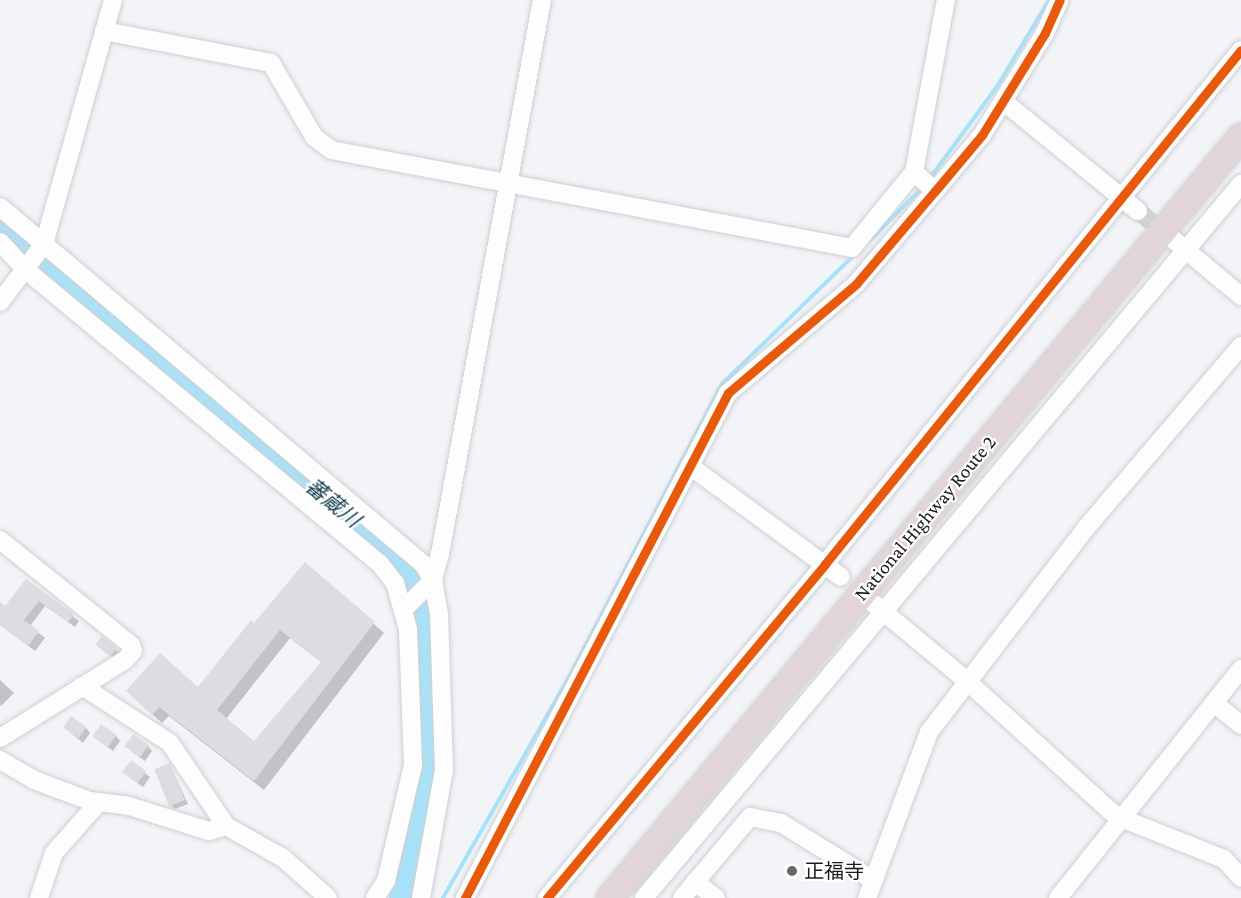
<!DOCTYPE html>
<html>
<head>
<meta charset="utf-8">
<style>
  body { margin:0 }
  #map { position:relative; width:1241px; height:898px; overflow:hidden; background:#f3f4f8; font-family:"Crimson Pro","Noto Sans JP",serif }
  div>[style] { position:absolute }
  .shadow>* { inset:0; background:#0003 }
  .stream>* { height:4px; margin:-2px; padding:0 2px; transform-origin:2px; border-radius:2px; background:#a6e3fb }
  .river>* { height:24px; margin:-12px; padding:0 12px; transform-origin:12px; border-radius:12px; background:#a6e3fb }
  .building>* { inset:0; background:#dddce0; transform-origin:0 0 }
  .minor-tunnel>* { height:18px; margin-top:-9px; transform-origin:0; background:repeating-linear-gradient(90deg,#d2d3d7 0 18px,transparent 0 27px) }
  .roads { filter:drop-shadow(0 0 2px #cecfd2) drop-shadow(0 0 2px #cecfd2) }
  .minor>* { height:18px; margin:-9px; padding:0 9px; transform-origin:9px; border-radius:9px; background:#fdfdfe }
  .highway>* { height:26px; margin:-13px; padding:0 13px; transform-origin:13px; border-radius:13px; background:#e1d5d7 }
  .cycleway>* { height:9px; margin:-4.5px; padding:0 4.5px; transform-origin:4.5px; border-radius:4.5px; background:#e8590c }
  .dots>* { width:16px; height:16px; translate:-50% -50%; box-sizing:border-box; border:3px solid #fff; border-radius:50% }
  span { translate:-50% -50%; white-space:nowrap; text-align:center; line-height:1.15; -webkit-text-stroke:4.5px #fff; paint-order:stroke }
  .street-label { font-size:20px; color:#1a1b1e }
  .poi-label { font-size:20px; color:#1a1b1e }
  .left { translate:0 -50%; text-align:left }
  .water-label { font-size:21px; color:#1a414f; font-style:italic }
</style>
</head>
<body>
<div id="map">
  <div class="shadow">
    <div style="clip-path:polygon(evenodd,306px 564px,384px 633px,264px 790px,169px 716px,162px 723px,137px 701px,198px 689px,306px 564px,290px 638px,322px 663px,255px 743px,226px 719px,290px 638px)"></div>
    <div style="clip-path:polygon(26px 581px,79px 621px,75px 627px,45px 606px,30px 626px,45px 638px,35px 651px,0 625px,0 604px,6px 608px)"></div>
    <div style="clip-path:polygon(103px 639px,121px 654px,116px 659px,102px 649px)"></div>
    <div style="clip-path:polygon(0 680px,14px 693px,1px 706px,0 705px)"></div>
    <div style="clip-path:polygon(65px 728px,86px 728px,90px 733px,83px 743px)"></div>
    <div style="clip-path:polygon(116px 736px,120px 741px,113px 751px,99px 741px)"></div>
    <div style="clip-path:polygon(148px 746px,152px 751px,145px 761px,131px 751px)"></div>
    <div style="clip-path:polygon(131px 762px,150px 777px,143px 787px,129px 777px)"></div>
    <div style="clip-path:polygon(170px 765px,188px 804px,175px 809px,170px 805px)"></div>
  </div>
  <div class="stream">
    <div style="left:930px;top:178px;width:115px;rotate:-53.8deg"></div>
    <div style="left:998px;top:85px;width:99px;rotate:-59deg"></div>
    <div style="left:869px;top:241px;width:76px;rotate:-45deg"></div>
    <div style="left:443px;top:898px;width:262px;rotate:-60.3deg"></div>
    <div style="left:573px;top:670px;width:322px;rotate:-62.5deg"></div>
    <div style="left:722px;top:384px;width:186px;rotate:-44.3deg"></div>
  </div>
  <div class="river">
    <div style="left:0;top:223px;width:434px;rotate:40.2deg"></div>
    <div style="left:331px;top:503px;width:92px;rotate:37.5deg"></div>
    <div style="left:404px;top:559px;width:25px;rotate:67deg"></div>
    <div style="left:414px;top:582px;width:39px;rotate:81deg"></div>
    <div style="left:420px;top:621px;width:136px;rotate:87.5deg"></div>
    <div style="left:426px;top:757px;width:143px;rotate:100.1deg"></div>
  </div>
  <div class="building">
    <div style="clip-path:polygon(evenodd,305px 562px,375px 622px,254px 781px,159px 707px,152px 715px,126px 691px,160px 653px,198px 687px,251px 620px,254px 623px,305px 562px,280px 630px,321px 662px,254px 741px,217px 710px,280px 630px)"></div>
    <div style="clip-path:polygon(26px 579px,74px 614px,68px 622px,39px 601px,24px 620px,39px 631px,28px 646px,0 625px,0 602px,5px 606px)"></div>
    <div style="left:102px;top:636px;width:19px;height:11px;rotate:39deg"></div>
    <div style="left:71px;top:716px;width:19px;height:14px;rotate:35deg"></div>
    <div style="left:101px;top:724px;width:19px;height:15px;rotate:35deg"></div>
    <div style="left:133px;top:734px;width:19px;height:15px;rotate:35deg"></div>
    <div style="left:131px;top:760px;width:19px;height:15px;rotate:36deg"></div>
    <div style="left:170px;top:763px;width:40px;height:17px;rotate:68deg"></div>
  </div>
  <div class="minor-tunnel">
    <div style="left:1138px;top:211px;width:40px;rotate:39deg"></div>
  </div>
  <div class="roads">
    <div class="minor">
      <div style="left:104px;top:31px;width:170px;rotate:10.8deg"></div>
      <div style="left:271px;top:63px;width:86px;rotate:59.8deg"></div>
      <div style="left:314px;top:137px;width:21px;rotate:37deg"></div>
      <div style="left:331px;top:150px;width:530px;rotate:10.65deg"></div>
      <div style="left:852px;top:248px;width:98px;rotate:-50.8deg"></div>
      <div style="left:1003px;top:101px;width:174px;rotate:39.2deg"></div>
      <div style="left:935px;top:191px;width:28px;rotate:-138deg"></div>
      <div style="left:914px;top:172px;width:175px;rotate:-79.5deg"></div>
      <div style="left:0;top:207px;width:554px;rotate:40.16deg"></div>
      <div style="left:423px;top:564px;width:19px;rotate:58deg"></div>
      <div style="left:433px;top:580px;width:34px;rotate:80deg"></div>
      <div style="left:439px;top:613px;width:157px;rotate:88.2deg"></div>
      <div style="left:444px;top:770px;width:130px;rotate:100.2deg"></div>
      <div style="left:1169px;top:236px;width:94px;rotate:39.8deg"></div>
      <div style="left:0;top:242px;width:38px;rotate:47deg"></div>
      <div style="left:26px;top:270px;width:460px;rotate:39.7deg"></div>
      <div style="left:380px;top:564px;width:24px;rotate:52deg"></div>
      <div style="left:395px;top:583px;width:48px;rotate:74.2deg"></div>
      <div style="left:408px;top:629px;width:136px;rotate:87.9deg"></div>
      <div style="left:413px;top:765px;width:119px;rotate:103.1deg"></div>
      <div style="left:386px;top:881px;width:20px;rotate:123deg"></div>
      <div style="left:0;top:302px;width:73px;rotate:-52.8deg"></div>
      <div style="left:44px;top:244px;width:254px;rotate:-74.2deg"></div>
      <div style="left:690px;top:466px;width:187px;rotate:36.3deg"></div>
      <div style="left:0;top:540px;width:168px;rotate:38.7deg"></div>
      <div style="left:131px;top:645px;width:6px;rotate:72deg"></div>
      <div style="left:133px;top:651px;width:12px;rotate:132deg"></div>
      <div style="left:125px;top:660px;width:147px;rotate:148deg"></div>
      <div style="left:867px;top:598px;width:131px;rotate:39.7deg"></div>
      <div style="left:968px;top:682px;width:190px;rotate:42.2deg"></div>
      <div style="left:1109px;top:810px;width:14px;rotate:34deg"></div>
      <div style="left:1121px;top:818px;width:111px;rotate:21.7deg"></div>
      <div style="left:1224px;top:859px;width:25px;rotate:48deg"></div>
      <div style="left:405px;top:608px;width:40px;rotate:-45deg"></div>
      <div style="left:433px;top:580px;width:27px;rotate:-75deg"></div>
      <div style="left:440px;top:554px;width:563px;rotate:-79.57deg"></div>
      <div style="left:82px;top:686px;width:105px;rotate:32.9deg"></div>
      <div style="left:170px;top:743px;width:100px;rotate:56deg"></div>
      <div style="left:1214px;top:703px;width:35px;rotate:39deg"></div>
      <div style="left:0;top:760px;width:39px;rotate:30deg"></div>
      <div style="left:34px;top:780px;width:60px;rotate:20.6deg"></div>
      <div style="left:90px;top:801px;width:39px;rotate:7deg"></div>
      <div style="left:129px;top:806px;width:84px;rotate:17.4deg"></div>
      <div style="left:209px;top:831px;width:18px;rotate:-16deg"></div>
      <div style="left:226px;top:826px;width:65px;rotate:29.3deg"></div>
      <div style="left:283px;top:858px;width:60px;rotate:41.6deg"></div>
      <div style="left:695px;top:882px;width:26px;rotate:37deg"></div>
      <div style="left:39px;top:898px;width:47px;rotate:-71.6deg"></div>
      <div style="left:54px;top:853px;width:68px;rotate:-48.6deg"></div>
      <div style="left:465px;top:898px;width:569px;rotate:-62.49deg"></div>
      <div style="left:728px;top:393px;width:168px;rotate:-40.4deg"></div>
      <div style="left:856px;top:284px;width:122px;rotate:-49.7deg"></div>
      <div style="left:935px;top:191px;width:73px;rotate:-50deg"></div>
      <div style="left:982px;top:135px;width:120px;rotate:-58.3deg"></div>
      <div style="left:1045px;top:33px;width:36px;rotate:-66deg"></div>
      <div style="left:547px;top:898px;width:435px;rotate:-50.2deg"></div>
      <div style="left:825px;top:564px;width:661px;rotate:-51.02deg"></div>
      <div style="left:644px;top:898px;width:931px;rotate:-50.1deg"></div>
      <div style="left:682px;top:898px;width:106px;rotate:-50deg"></div>
      <div style="left:750px;top:817px;width:32px;rotate:11deg"></div>
      <div style="left:781px;top:823px;width:108px;rotate:31.8deg"></div>
      <div style="left:867px;top:898px;width:177px;rotate:-69.5deg"></div>
      <div style="left:929px;top:732px;width:257px;rotate:-52.4deg"></div>
      <div style="left:1086px;top:528px;width:239px;rotate:-49.6deg"></div>
      <div style="left:1058px;top:898px;width:293px;rotate:-51.4deg"></div>
    </div>
    <div class="highway">
      <div style="left:610px;top:898px;width:989px;rotate:-50.34deg"></div>
    </div>
  </div>
  <div class="cycleway">
    <div style="left:465px;top:898px;width:569px;rotate:-62.49deg"></div>
    <div style="left:728px;top:393px;width:168px;rotate:-40.4deg"></div>
    <div style="left:856px;top:284px;width:122px;rotate:-49.7deg"></div>
    <div style="left:935px;top:191px;width:73px;rotate:-50deg"></div>
    <div style="left:982px;top:135px;width:120px;rotate:-58.3deg"></div>
    <div style="left:1045px;top:33px;width:36px;rotate:-66deg"></div>
    <div style="left:547px;top:898px;width:435px;rotate:-50.2deg"></div>
    <div style="left:825px;top:564px;width:661px;rotate:-51.02deg"></div>
  </div>
  <div class="dots">
    <div style="left:792px;top:871px;background:#66676a"></div>
  </div>
  <div class="street-label">
    <span style="left:925px;top:518px;rotate:-50deg">National Highway Route 2</span>
  </div>
  <div class="poi-label">
    <span class="left" style="left:804px;top:871px">正福寺</span>
  </div>
  <div class="water-label">
    <span style="left:333px;top:503px;rotate:39deg">蕃蔵川</span>
  </div>
</div>
</body>
</html>
